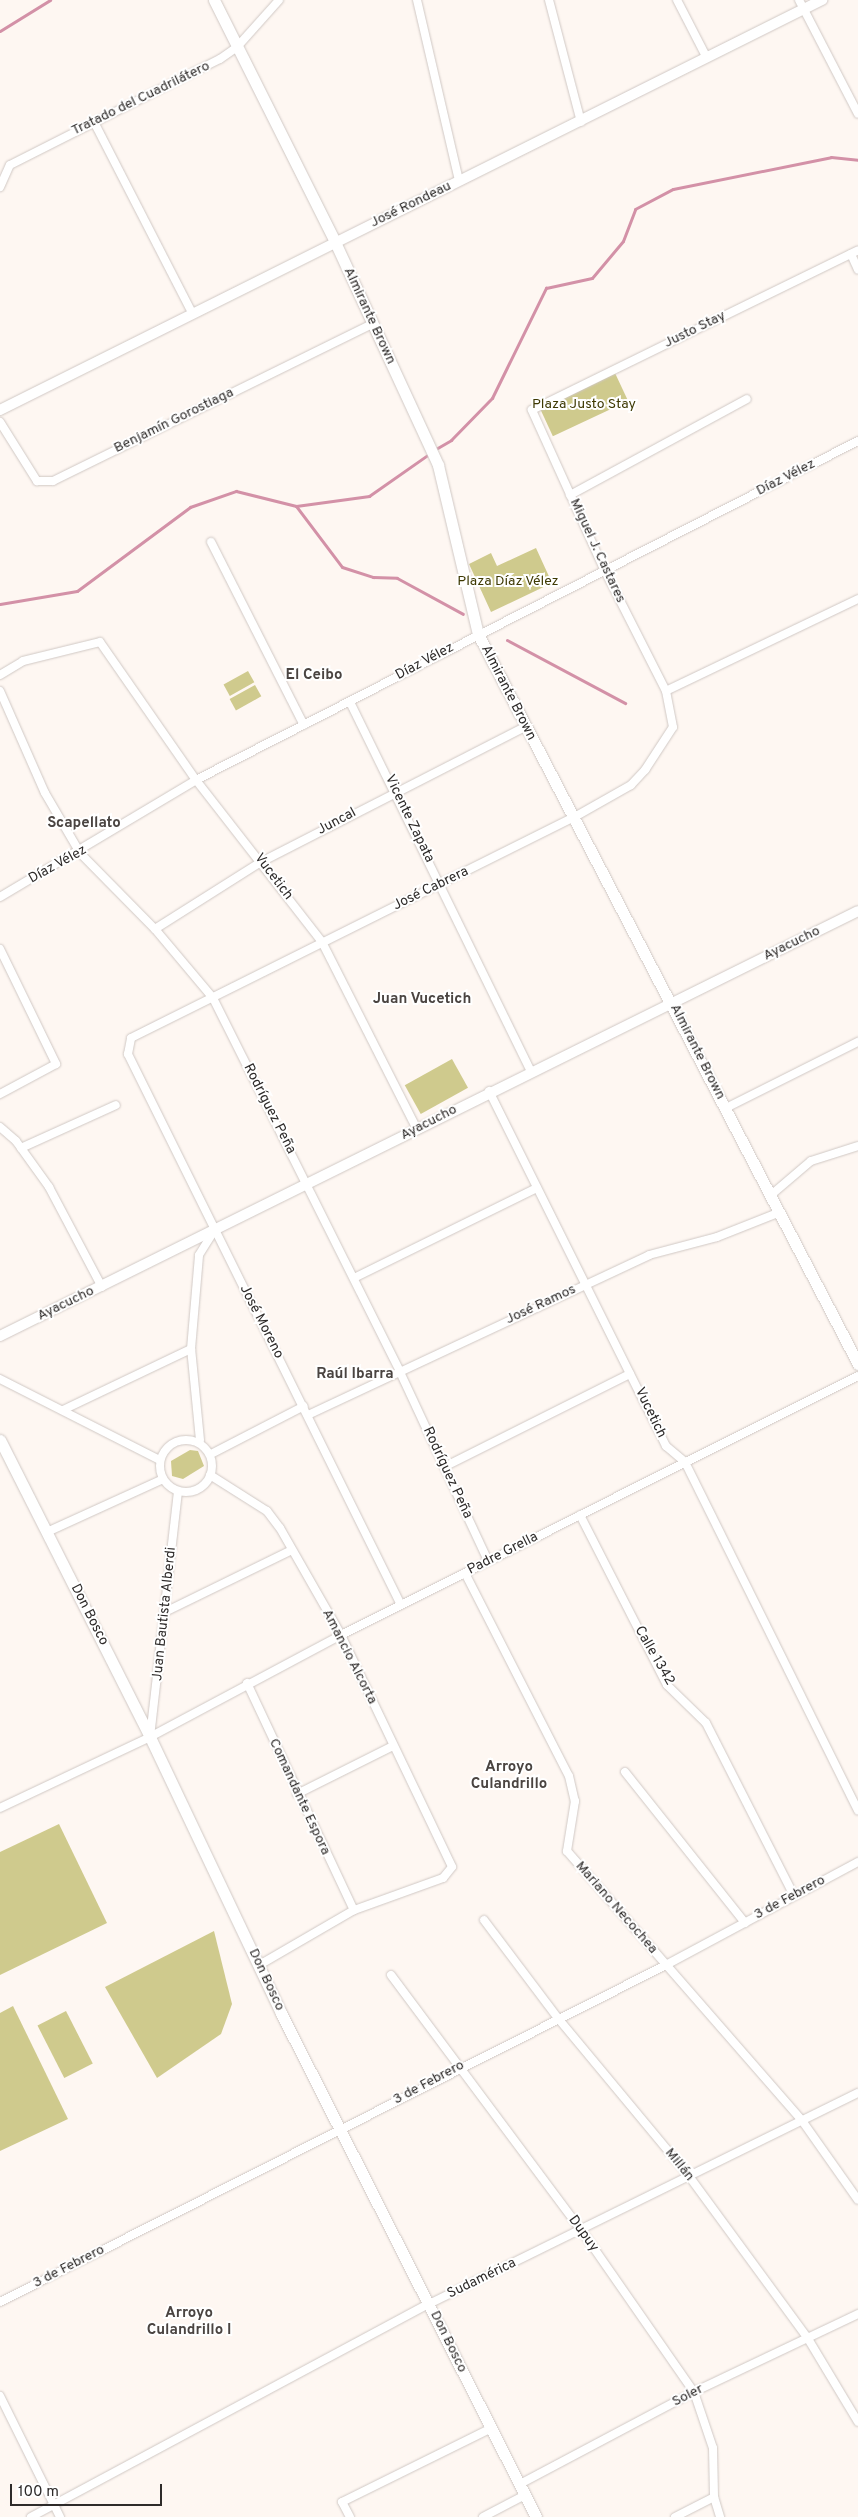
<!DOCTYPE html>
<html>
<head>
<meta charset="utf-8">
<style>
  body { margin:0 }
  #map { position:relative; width:858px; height:2517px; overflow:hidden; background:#fef7f2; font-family:Overpass,sans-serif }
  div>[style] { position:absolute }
  .green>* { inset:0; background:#cfca8d; transform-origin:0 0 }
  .stream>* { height:3px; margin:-1.5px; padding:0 1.5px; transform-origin:1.5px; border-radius:1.5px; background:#d391a7 }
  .roads { filter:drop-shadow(0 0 1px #d0c8c4) drop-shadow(0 0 1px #d0c8c4) }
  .minor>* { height:8px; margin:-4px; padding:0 4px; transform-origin:4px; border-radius:4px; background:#fff }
  .minor>.ring { margin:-4px; padding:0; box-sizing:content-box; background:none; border:8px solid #fff; border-radius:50% }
  .tertiary>* { height:10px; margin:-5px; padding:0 5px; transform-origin:5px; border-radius:5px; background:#fff }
  .secondary>* { height:11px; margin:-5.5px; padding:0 5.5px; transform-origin:5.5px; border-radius:5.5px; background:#fff }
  span { translate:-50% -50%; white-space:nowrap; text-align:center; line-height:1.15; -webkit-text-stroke:4px #fff; paint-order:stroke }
  .street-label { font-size:14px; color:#2e2b2a }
  .park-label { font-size:14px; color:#3e3903 }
  .neighbourhood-label { font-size:15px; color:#4a4441; font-weight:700 }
  .scale { position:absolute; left:10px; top:2484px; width:152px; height:22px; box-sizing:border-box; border:2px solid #2e2b2a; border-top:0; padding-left:6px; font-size:15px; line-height:18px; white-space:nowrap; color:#2e2b2a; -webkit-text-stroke:4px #fff; paint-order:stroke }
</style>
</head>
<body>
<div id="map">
  <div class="green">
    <div style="left:615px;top:373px;width:31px;height:83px;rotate:65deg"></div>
    <div style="clip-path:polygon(536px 548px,552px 583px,491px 612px,469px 564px,491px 553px,497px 566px)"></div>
    <div style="left:248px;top:671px;width:13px;height:28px;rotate:61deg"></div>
    <div style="left:255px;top:685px;width:13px;height:29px;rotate:61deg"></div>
    <div style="left:452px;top:1059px;width:33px;height:54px;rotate:61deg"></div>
    <div style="clip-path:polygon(190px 1450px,198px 1451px,204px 1466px,183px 1479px,172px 1476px,171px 1461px)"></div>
    <div style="clip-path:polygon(59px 1824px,107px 1923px,0 1975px,0 1852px)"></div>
    <div style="clip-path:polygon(214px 1931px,232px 2004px,221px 2034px,157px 2078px,105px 1987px)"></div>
    <div style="clip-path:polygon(13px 2006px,68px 2119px,0 2151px,0 2013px)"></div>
    <div style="left:66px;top:2011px;width:59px;height:32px;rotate:63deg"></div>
  </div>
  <div class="stream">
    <div style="left:0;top:31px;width:59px;rotate:-31.8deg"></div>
    <div style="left:434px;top:450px;width:20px;rotate:-30deg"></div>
    <div style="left:451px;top:440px;width:59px;rotate:-45.7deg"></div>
    <div style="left:492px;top:398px;width:123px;rotate:-63.9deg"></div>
    <div style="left:546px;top:288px;width:47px;rotate:-12.3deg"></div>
    <div style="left:592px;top:278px;width:48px;rotate:-50deg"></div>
    <div style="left:623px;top:241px;width:34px;rotate:-69deg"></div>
    <div style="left:635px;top:209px;width:43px;rotate:-27.8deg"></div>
    <div style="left:673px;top:189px;width:161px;rotate:-11.4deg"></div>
    <div style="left:831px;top:157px;width:27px;rotate:6deg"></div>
    <div style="left:296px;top:506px;width:76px;rotate:53deg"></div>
    <div style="left:342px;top:567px;width:33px;rotate:18deg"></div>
    <div style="left:373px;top:577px;width:24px;rotate:2deg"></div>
    <div style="left:397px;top:578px;width:75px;rotate:28.6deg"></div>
    <div style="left:0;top:604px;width:78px;rotate:-9.6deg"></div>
    <div style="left:77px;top:591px;width:141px;rotate:-36.6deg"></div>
    <div style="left:190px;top:507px;width:49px;rotate:-19.2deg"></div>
    <div style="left:236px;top:491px;width:62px;rotate:14deg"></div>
    <div style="left:296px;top:506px;width:74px;rotate:-7.8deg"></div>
    <div style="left:369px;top:496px;width:73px;rotate:-35deg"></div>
    <div style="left:507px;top:640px;width:134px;rotate:28.1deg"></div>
  </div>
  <div class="roads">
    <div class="minor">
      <div style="left:417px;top:0;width:186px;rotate:76.9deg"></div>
      <div style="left:549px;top:0;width:126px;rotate:75.3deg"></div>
      <div style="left:677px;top:0;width:65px;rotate:62.7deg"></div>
      <div style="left:799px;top:0;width:128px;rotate:62.6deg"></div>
      <div style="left:94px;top:122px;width:215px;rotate:62.8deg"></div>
      <div style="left:0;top:187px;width:24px;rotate:-66deg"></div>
      <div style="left:10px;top:165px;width:235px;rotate:-26.8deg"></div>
      <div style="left:220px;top:59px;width:21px;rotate:-35deg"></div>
      <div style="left:237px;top:47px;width:63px;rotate:-48.2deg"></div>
      <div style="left:851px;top:254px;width:17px;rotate:66deg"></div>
      <div style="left:0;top:422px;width:70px;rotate:57.9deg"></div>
      <div style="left:37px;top:481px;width:16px"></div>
      <div style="left:53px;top:481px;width:356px;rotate:-26.2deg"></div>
      <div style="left:570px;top:495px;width:201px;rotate:-28.5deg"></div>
      <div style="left:211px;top:542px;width:205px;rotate:63.1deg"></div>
      <div style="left:0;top:675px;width:27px;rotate:-31deg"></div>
      <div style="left:23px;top:661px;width:79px;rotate:-13.9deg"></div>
      <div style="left:100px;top:642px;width:168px;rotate:55.2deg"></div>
      <div style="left:196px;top:780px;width:205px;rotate:52.1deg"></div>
      <div style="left:322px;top:942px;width:210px;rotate:63.1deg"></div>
      <div style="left:0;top:691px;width:111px;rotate:66.2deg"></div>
      <div style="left:45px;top:793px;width:69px;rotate:59.7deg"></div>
      <div style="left:80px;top:853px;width:107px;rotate:45.4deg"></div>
      <div style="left:155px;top:929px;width:90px;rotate:50deg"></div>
      <div style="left:213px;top:998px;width:418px;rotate:63.4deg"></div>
      <div style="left:400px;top:1372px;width:208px;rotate:65deg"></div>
      <div style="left:666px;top:691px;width:213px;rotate:-25.6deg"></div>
      <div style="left:350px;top:702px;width:413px;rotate:63.9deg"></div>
      <div style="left:0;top:897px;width:228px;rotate:-30.8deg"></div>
      <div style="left:196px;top:780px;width:744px;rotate:-27.12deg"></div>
      <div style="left:155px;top:929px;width:125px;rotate:-32.3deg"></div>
      <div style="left:261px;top:862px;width:297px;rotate:-27.1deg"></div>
      <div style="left:0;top:949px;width:128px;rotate:64deg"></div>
      <div style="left:56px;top:1064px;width:64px;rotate:151.8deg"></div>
      <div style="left:489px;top:1091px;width:397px;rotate:63.5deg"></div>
      <div style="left:666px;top:1446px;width:25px;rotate:40deg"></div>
      <div style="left:685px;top:1462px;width:389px;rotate:63.6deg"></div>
      <div style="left:726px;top:1108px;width:148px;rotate:-26.6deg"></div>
      <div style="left:0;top:1127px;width:21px;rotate:41deg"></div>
      <div style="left:16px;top:1141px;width:57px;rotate:54.3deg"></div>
      <div style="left:49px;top:1187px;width:113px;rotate:62.1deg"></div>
      <div style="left:21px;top:1148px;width:104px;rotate:-24.4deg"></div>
      <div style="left:771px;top:1195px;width:52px;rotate:-40.4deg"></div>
      <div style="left:811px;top:1161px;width:49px;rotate:-17.7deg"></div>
      <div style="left:354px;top:1278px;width:204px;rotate:-26.2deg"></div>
      <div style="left:0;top:1379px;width:179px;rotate:26.9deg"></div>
      <div style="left:63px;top:1410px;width:142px;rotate:-25.5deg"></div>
      <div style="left:308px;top:1415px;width:377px;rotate:-25.1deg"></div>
      <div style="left:649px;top:1255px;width:70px;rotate:-14.8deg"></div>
      <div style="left:717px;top:1237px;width:68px;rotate:-21.6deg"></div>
      <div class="ring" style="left:160px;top:1440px;width:44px;height:44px"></div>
      <div style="left:200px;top:1440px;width:91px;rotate:-95.6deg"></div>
      <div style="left:191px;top:1349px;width:94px;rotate:-85.1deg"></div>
      <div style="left:199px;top:1255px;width:26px;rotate:-58deg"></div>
      <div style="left:213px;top:1453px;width:102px;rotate:-27.3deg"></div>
      <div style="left:444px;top:1467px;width:208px;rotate:-26.6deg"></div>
      <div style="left:210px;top:1475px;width:67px;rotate:32.3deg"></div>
      <div style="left:267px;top:1511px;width:21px;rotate:53deg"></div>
      <div style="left:280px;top:1528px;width:123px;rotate:60.3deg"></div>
      <div style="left:341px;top:1635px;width:257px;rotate:64.4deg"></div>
      <div style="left:452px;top:1867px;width:14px;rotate:129deg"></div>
      <div style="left:443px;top:1878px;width:95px;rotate:160.2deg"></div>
      <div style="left:354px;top:1910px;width:110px;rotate:149.9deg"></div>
      <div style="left:580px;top:1515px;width:191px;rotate:62.9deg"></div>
      <div style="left:667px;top:1685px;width:54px;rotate:44.3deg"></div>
      <div style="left:706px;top:1723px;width:194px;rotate:63deg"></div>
      <div style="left:47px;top:1532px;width:125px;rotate:-24.5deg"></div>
      <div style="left:465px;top:1573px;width:228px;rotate:62.9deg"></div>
      <div style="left:569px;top:1776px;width:26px;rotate:77deg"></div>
      <div style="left:575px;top:1801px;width:51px;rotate:99.1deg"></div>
      <div style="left:567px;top:1851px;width:359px;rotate:48.9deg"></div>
      <div style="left:803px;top:2122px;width:95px;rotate:54.8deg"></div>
      <div style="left:401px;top:1605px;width:615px;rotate:-116.36deg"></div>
      <div style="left:128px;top:1054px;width:16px;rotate:-79deg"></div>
      <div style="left:131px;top:1038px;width:491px;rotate:-26.5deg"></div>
      <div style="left:571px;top:819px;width:69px;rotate:-29.5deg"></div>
      <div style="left:631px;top:785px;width:21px;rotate:-47deg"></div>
      <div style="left:645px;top:770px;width:51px;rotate:-56.9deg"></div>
      <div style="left:673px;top:727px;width:37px;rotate:-101deg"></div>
      <div style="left:666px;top:691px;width:137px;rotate:-116.9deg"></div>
      <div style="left:604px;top:569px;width:175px;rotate:-114.4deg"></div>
      <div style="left:532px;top:410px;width:363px;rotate:-26.1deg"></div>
      <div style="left:167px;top:1611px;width:137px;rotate:-26deg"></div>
      <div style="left:247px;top:1683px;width:251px;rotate:64.8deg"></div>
      <div style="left:150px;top:1737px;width:247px;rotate:-83.5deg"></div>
      <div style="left:625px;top:1772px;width:193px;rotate:51.5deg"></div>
      <div style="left:297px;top:1794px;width:107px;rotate:-26.6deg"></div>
      <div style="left:0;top:1808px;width:166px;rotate:-25.3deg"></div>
      <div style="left:150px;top:1737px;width:217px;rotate:-28.1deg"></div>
      <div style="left:341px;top:1635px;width:578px;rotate:-26.61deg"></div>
      <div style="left:484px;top:1920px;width:121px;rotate:53deg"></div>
      <div style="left:557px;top:2017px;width:207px;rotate:50.3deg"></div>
      <div style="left:689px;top:2176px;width:200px;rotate:53.8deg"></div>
      <div style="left:807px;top:2337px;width:99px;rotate:59deg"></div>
      <div style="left:391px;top:1975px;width:319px;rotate:53.3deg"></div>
      <div style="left:582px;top:2231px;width:196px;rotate:55.2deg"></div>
      <div style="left:694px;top:2392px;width:59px;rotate:71.3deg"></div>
      <div style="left:713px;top:2448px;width:49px;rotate:88.8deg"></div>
      <div style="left:714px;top:2497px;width:21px;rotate:73deg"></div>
      <div style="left:0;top:2302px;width:746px;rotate:-26.84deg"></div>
      <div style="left:666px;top:1965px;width:218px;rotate:-28.2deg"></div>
      <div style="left:0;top:2396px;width:135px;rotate:63.6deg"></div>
      <div style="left:520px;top:2484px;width:197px;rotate:-27.9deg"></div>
      <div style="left:694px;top:2392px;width:182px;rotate:-25.4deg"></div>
      <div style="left:31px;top:2517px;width:451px;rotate:-28.2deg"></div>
      <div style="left:429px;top:2304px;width:478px;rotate:-26.2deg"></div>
      <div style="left:350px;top:2517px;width:17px;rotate:-118deg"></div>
      <div style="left:342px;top:2502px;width:165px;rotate:-26.3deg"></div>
      <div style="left:483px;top:2517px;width:47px;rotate:-27.6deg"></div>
      <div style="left:675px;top:2517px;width:44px;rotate:-27.1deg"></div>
    </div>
    <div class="tertiary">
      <div style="left:0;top:410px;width:919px;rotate:-26.51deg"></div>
      <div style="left:0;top:1336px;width:957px;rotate:-26.35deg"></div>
    </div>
    <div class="secondary">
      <div style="left:214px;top:0;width:271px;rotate:63.4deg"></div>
      <div style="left:335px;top:242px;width:246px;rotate:65.2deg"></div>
      <div style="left:438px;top:465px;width:174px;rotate:76.7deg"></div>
      <div style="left:478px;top:634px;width:823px;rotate:62.5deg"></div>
      <div style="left:0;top:1440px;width:333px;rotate:63.2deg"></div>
      <div style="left:150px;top:1737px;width:306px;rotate:64.6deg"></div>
      <div style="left:281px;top:2013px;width:565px;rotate:63.16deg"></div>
    </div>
  </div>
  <div class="street-label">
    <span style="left:141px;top:99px;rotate:-26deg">Tratado del Cuadrilátero</span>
    <span style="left:411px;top:205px;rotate:-26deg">José Rondeau</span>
    <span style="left:369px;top:316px;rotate:65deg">Almirante Brown</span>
    <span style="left:695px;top:330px;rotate:-26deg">Justo Stay</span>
    <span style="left:174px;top:421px;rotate:-26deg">Benjamín Gorostiaga</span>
    <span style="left:786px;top:478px;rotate:-27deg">Díaz Vélez</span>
    <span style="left:597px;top:551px;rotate:65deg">Miguel J. Castares</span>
    <span style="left:425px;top:662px;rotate:-28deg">Díaz Vélez</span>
    <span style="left:508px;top:693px;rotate:63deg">Almirante Brown</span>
    <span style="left:409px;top:819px;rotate:64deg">Vicente Zapata</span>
    <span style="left:337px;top:822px;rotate:-28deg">Juncal</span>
    <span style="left:58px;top:865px;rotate:-29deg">Díaz Vélez</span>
    <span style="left:273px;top:877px;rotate:53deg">Vucetich</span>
    <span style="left:431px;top:889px;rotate:-26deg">José Cabrera</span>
    <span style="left:792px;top:944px;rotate:-26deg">Ayacucho</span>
    <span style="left:697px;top:1052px;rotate:63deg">Almirante Brown</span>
    <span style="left:269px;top:1109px;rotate:63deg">Rodríguez Peña</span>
    <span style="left:429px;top:1123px;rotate:-27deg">Ayacucho</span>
    <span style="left:66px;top:1304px;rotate:-26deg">Ayacucho</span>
    <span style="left:541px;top:1305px;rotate:-25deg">José Ramos</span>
    <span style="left:261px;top:1322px;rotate:63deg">José Moreno</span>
    <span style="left:650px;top:1413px;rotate:64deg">Vucetich</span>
    <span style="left:447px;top:1473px;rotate:65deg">Rodríguez Peña</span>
    <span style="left:503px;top:1554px;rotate:-27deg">Padre Grella</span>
    <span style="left:165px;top:1614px;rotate:-84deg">Juan Bautista Alberdi</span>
    <span style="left:89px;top:1615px;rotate:63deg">Don Bosco</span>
    <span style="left:654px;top:1656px;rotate:60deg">Calle 1342</span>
    <span style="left:349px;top:1657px;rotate:63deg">Amancio Alcorta</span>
    <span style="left:299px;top:1797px;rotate:65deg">Comandante Espora</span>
    <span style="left:790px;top:1898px;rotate:-28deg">3 de Febrero</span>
    <span style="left:616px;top:1908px;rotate:49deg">Mariano Necochea</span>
    <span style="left:266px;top:1980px;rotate:65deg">Don Bosco</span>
    <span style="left:429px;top:2083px;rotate:-28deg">3 de Febrero</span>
    <span style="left:679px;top:2165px;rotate:51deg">Millán</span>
    <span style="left:583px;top:2234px;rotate:54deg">Dupuy</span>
    <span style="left:69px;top:2267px;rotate:-27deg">3 de Febrero</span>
    <span style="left:482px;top:2279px;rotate:-26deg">Sudamérica</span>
    <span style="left:448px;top:2342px;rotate:64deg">Don Bosco</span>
    <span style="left:688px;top:2396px;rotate:-27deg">Soler</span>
  </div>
  <div class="park-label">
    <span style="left:584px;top:405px">Plaza Justo Stay</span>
    <span style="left:508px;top:582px">Plaza Díaz Vélez</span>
  </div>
  <div class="neighbourhood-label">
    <span style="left:314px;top:676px">El Ceibo</span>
    <span style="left:84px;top:824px">Scapellato</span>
    <span style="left:422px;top:1000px">Juan Vucetich</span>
    <span style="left:355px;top:1375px">Raúl Ibarra</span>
    <span style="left:509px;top:1776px">Arroyo<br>Culandrillo</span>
    <span style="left:189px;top:2322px">Arroyo<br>Culandrillo I</span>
  </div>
  <div class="scale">100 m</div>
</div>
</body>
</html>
